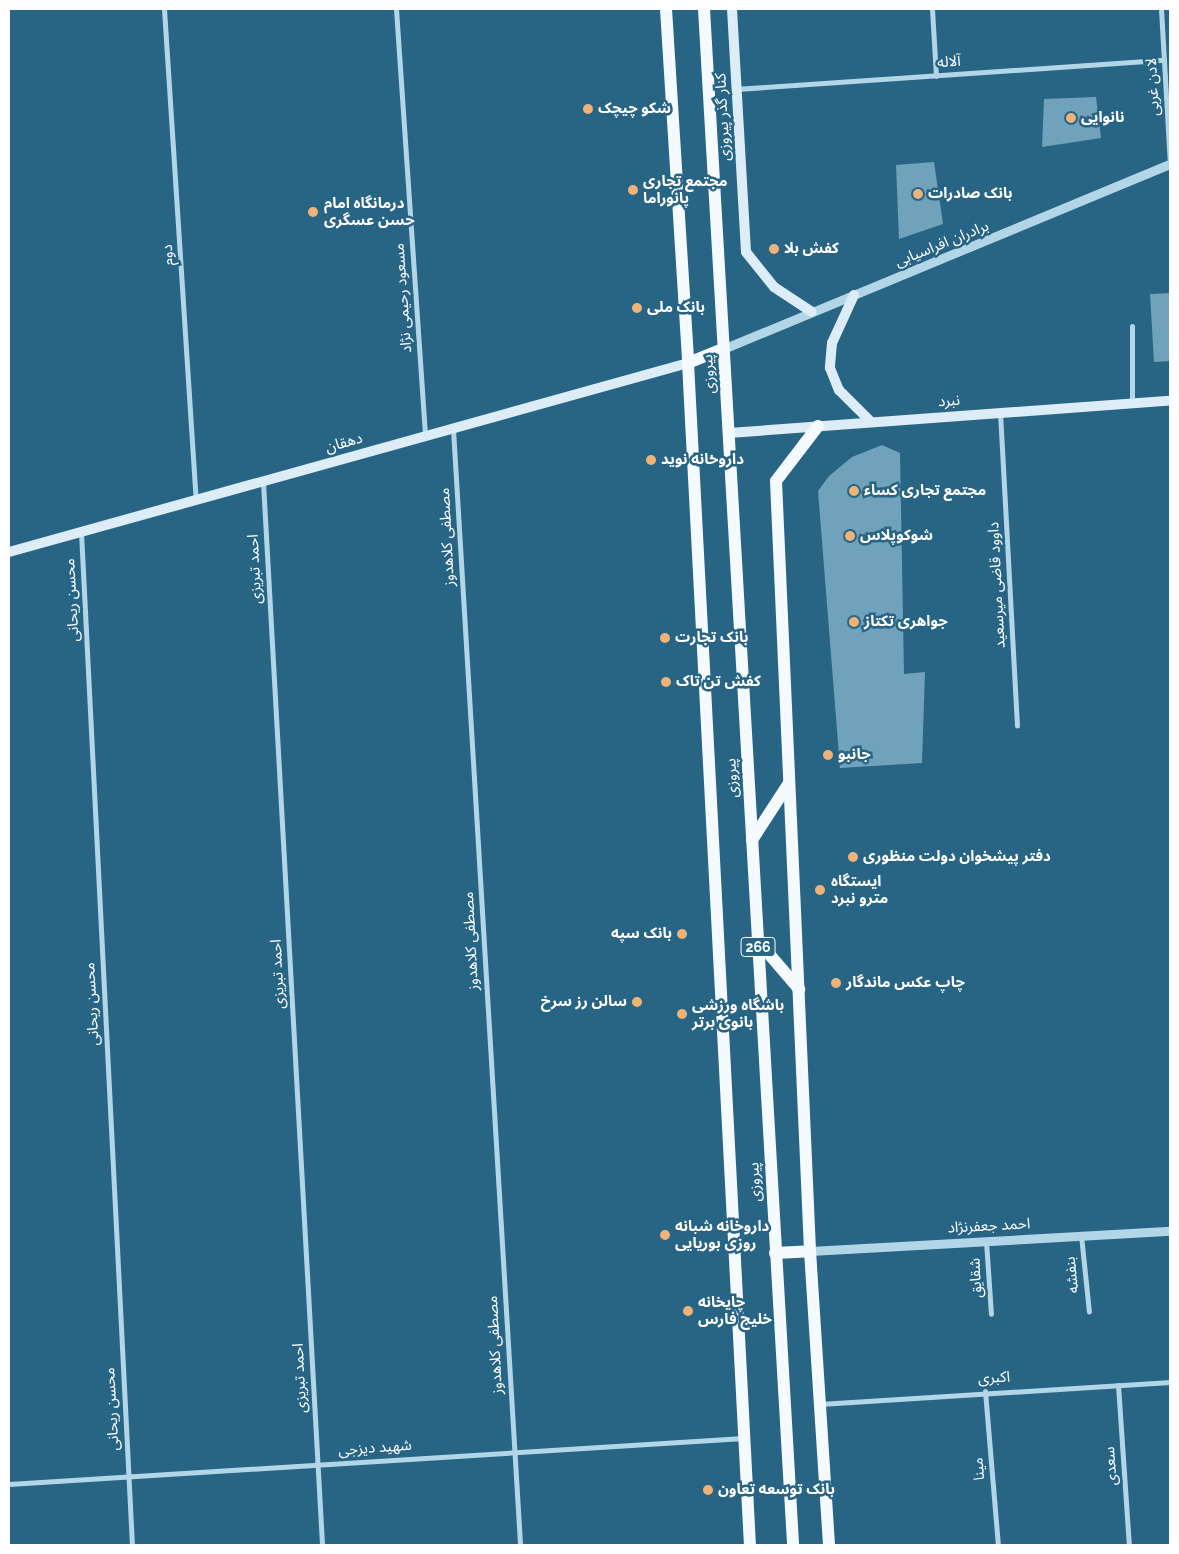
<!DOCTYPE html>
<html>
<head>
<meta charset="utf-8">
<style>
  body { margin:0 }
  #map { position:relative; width:1179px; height:1554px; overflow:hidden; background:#286585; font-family:Raleway,"Noto Sans Arabic",sans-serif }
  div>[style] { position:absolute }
  .building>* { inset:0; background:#70a2bb }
  .minor>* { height:5px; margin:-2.5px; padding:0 2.5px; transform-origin:2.5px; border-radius:2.5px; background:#b2d6e7 }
  .tertiary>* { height:9px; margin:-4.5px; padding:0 4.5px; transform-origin:4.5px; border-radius:4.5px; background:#b2d6e7 }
  .secondary>* { height:10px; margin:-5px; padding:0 5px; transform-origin:5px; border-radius:5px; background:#dcedf7 }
  .primary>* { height:12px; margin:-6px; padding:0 6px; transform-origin:6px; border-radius:6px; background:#f4fafe }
  .dots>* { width:14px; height:14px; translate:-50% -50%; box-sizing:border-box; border:2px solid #286585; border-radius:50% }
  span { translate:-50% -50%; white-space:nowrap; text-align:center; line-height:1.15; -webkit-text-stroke:5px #286585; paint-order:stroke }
  .shield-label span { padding:1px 4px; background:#286585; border:1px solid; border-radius:4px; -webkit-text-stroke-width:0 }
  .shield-label { font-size:14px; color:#fff; font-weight:700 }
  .street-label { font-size:15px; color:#fff }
  .poi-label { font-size:15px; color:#fff; font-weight:700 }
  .left { translate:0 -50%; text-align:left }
  .right { translate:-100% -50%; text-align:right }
  .frame { position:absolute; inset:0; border:10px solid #fff; pointer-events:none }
</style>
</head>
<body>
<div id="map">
  <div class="building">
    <div style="clip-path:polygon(1096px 97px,1101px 138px,1042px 147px,1044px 99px)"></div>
    <div style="clip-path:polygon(934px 162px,943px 224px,899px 239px,896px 165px)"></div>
    <div style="clip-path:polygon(1170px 293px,1170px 361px,1154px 362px,1150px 294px)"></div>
    <div style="clip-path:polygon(882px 445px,900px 453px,904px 674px,925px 672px,922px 763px,840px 768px,818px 491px,829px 476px,852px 457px)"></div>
  </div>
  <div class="minor">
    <div style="left:164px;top:9px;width:491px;rotate:86.3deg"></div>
    <div style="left:396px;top:9px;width:428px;rotate:86.1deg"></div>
    <div style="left:932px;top:9px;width:67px;rotate:86.6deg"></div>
    <div style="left:1161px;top:9px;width:154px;rotate:86.7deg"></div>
    <div style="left:736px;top:89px;width:429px;rotate:-3.9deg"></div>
    <div style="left:1132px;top:326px;width:78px;rotate:90deg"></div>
    <div style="left:1000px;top:412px;width:314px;rotate:86.9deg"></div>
    <div style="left:453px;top:429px;width:1118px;rotate:86.56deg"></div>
    <div style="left:263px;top:482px;width:1065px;rotate:86.82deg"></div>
    <div style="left:81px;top:532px;width:1014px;rotate:87.12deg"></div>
    <div style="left:1081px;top:1235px;width:77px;rotate:84.1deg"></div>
    <div style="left:986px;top:1241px;width:73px;rotate:86.1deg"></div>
    <div style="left:1118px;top:1385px;width:160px;rotate:86.1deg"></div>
    <div style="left:985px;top:1391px;width:155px;rotate:85.2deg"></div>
    <div style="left:820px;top:1404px;width:351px;rotate:-3.6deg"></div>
    <div style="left:9px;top:1484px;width:736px;rotate:-3.58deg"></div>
  </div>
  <div class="tertiary">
    <div style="left:723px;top:349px;width:484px;rotate:-22.5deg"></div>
    <div style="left:810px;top:1251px;width:361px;rotate:-3.2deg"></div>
  </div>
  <div class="secondary">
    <div style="left:732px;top:9px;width:243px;rotate:86.7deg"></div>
    <div style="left:746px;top:252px;width:45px;rotate:51.3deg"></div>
    <div style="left:774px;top:287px;width:45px;rotate:33.3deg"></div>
    <div style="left:854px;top:295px;width:53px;rotate:114.6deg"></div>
    <div style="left:832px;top:343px;width:25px;rotate:95deg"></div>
    <div style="left:830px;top:368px;width:24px;rotate:68deg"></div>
    <div style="left:839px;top:390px;width:45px;rotate:45deg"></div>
    <div style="left:729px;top:433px;width:442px;rotate:-4.2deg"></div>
    <div style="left:9px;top:552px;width:705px;rotate:-15.55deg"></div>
  </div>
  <div class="primary">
    <div style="left:666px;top:9px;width:355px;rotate:86.4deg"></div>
    <div style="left:688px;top:363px;width:1184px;rotate:87deg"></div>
    <div style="left:704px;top:9px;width:1539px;rotate:86.68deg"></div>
    <div style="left:688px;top:363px;width:38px;rotate:-22deg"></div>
    <div style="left:818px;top:426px;width:69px;rotate:127.4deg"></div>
    <div style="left:776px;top:481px;width:771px;rotate:87.47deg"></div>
    <div style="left:810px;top:1251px;width:295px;rotate:86.3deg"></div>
    <div style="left:752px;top:840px;width:68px;rotate:-57deg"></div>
    <div style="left:757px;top:940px;width:65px;rotate:49.4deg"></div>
    <div style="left:775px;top:1253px;width:35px;rotate:-3deg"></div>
  </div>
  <div class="dots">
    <div style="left:588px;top:109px;background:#efb378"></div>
    <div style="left:1071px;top:118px;background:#efb378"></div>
    <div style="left:633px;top:190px;background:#efb378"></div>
    <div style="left:918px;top:194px;background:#efb378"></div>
    <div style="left:313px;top:212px;background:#efb378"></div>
    <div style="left:774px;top:249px;background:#efb378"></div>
    <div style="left:637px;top:308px;background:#efb378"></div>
    <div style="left:651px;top:460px;background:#efb378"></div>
    <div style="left:854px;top:491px;background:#efb378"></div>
    <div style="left:850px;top:536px;background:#efb378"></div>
    <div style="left:854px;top:622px;background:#efb378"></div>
    <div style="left:665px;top:638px;background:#efb378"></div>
    <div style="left:666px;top:682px;background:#efb378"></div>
    <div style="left:828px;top:755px;background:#efb378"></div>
    <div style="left:853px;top:857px;background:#efb378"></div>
    <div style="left:820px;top:890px;background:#efb378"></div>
    <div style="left:682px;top:934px;background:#efb378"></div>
    <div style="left:836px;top:983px;background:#efb378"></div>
    <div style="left:637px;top:1002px;background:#efb378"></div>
    <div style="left:682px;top:1014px;background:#efb378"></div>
    <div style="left:665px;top:1235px;background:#efb378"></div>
    <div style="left:688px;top:1311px;background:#efb378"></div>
    <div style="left:708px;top:1490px;background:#efb378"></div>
  </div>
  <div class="shield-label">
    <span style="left:758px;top:947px">266</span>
  </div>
  <div class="street-label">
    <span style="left:949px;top:62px;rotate:-4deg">آلاله</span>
    <span style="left:1153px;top:87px;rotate:-93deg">لادن غربی</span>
    <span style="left:723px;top:117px;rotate:-93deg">کنار گذر پیروزی</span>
    <span style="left:942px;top:244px;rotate:-22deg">برادران افراسیابی</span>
    <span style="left:168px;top:255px;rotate:-94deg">دوم</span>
    <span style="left:403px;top:298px;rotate:-94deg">مسعود رحیمی نژاد</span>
    <span style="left:709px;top:374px;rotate:-94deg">پیروزی</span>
    <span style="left:949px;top:401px;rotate:-4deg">نبرد</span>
    <span style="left:344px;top:443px;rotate:-16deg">دهقان</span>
    <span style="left:447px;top:537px;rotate:-93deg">مصطفی کلاهدوز</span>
    <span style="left:255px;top:569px;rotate:-93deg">احمد تبریزی</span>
    <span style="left:997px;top:585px;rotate:-93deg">داوود قاضی میرسعید</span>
    <span style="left:72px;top:600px;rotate:-93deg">محسن ریحانی</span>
    <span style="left:732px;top:778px;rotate:-93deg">پیروزی</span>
    <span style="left:471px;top:941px;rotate:-93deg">مصطفی کلاهدوز</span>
    <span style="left:278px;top:974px;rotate:-93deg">احمد تبریزی</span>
    <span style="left:92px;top:1004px;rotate:-93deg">محسن ریحانی</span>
    <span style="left:755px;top:1182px;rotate:-93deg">پیروزی</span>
    <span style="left:989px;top:1226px;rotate:-3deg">احمد جعفرنژاد</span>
    <span style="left:1072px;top:1275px;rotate:-96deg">بنفشه</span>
    <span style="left:976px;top:1278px;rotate:-93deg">شقایق</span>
    <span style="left:495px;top:1345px;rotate:-93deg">مصطفی کلاهدوز</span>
    <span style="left:300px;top:1378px;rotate:-93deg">احمد تبریزی</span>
    <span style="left:994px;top:1378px;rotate:-3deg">اکبری</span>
    <span style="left:112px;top:1409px;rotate:-93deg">محسن ریحانی</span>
    <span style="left:375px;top:1448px;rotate:-4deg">شهید دیزجی</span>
    <span style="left:1111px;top:1466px;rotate:-94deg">سعدی</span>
    <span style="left:979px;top:1469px;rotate:-95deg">مینا</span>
  </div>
  <div class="poi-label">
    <span class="left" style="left:598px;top:109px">شکو چیچک</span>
    <span class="left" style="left:1081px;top:118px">نانوایی</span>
    <span class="left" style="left:643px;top:190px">مجتمع تجاری<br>پانوراما</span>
    <span class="left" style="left:928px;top:194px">بانک صادرات</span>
    <span class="left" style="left:324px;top:212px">درمانگاه امام<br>حسن عسگری</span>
    <span class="left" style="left:784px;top:249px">کفش بلا</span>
    <span class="left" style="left:647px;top:308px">بانک ملی</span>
    <span class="left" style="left:661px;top:460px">داروخانه نوید</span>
    <span class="left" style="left:864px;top:491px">مجتمع تجاری کساء</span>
    <span class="left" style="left:860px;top:536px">شوكوپلاس</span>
    <span class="left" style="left:864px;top:622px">جواهری تکتاز</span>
    <span class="left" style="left:675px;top:638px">بانک تجارت</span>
    <span class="left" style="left:676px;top:682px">کفش تن تاک</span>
    <span class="left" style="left:838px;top:755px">جانبو</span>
    <span class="left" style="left:863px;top:857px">دفتر پیشخوان دولت‌ منظوری</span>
    <span class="left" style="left:831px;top:890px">ایستگاه<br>مترو نبرد</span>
    <span class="right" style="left:672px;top:934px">بانک سپه</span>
    <span class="left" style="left:846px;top:983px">چاپ عکس ماندگار</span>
    <span class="right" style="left:627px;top:1002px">سالن رز سرخ</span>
    <span class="left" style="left:692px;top:1014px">باشگاه ورزشی<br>بانوی برتر</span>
    <span class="left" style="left:675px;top:1235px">داروخانه شبانه<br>روزی بوریایی</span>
    <span class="left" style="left:698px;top:1311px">چایخانه<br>خلیج فارس</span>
    <span class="left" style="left:718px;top:1490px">بانک توسعه تعاون</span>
  </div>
  <div class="frame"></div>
</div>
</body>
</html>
